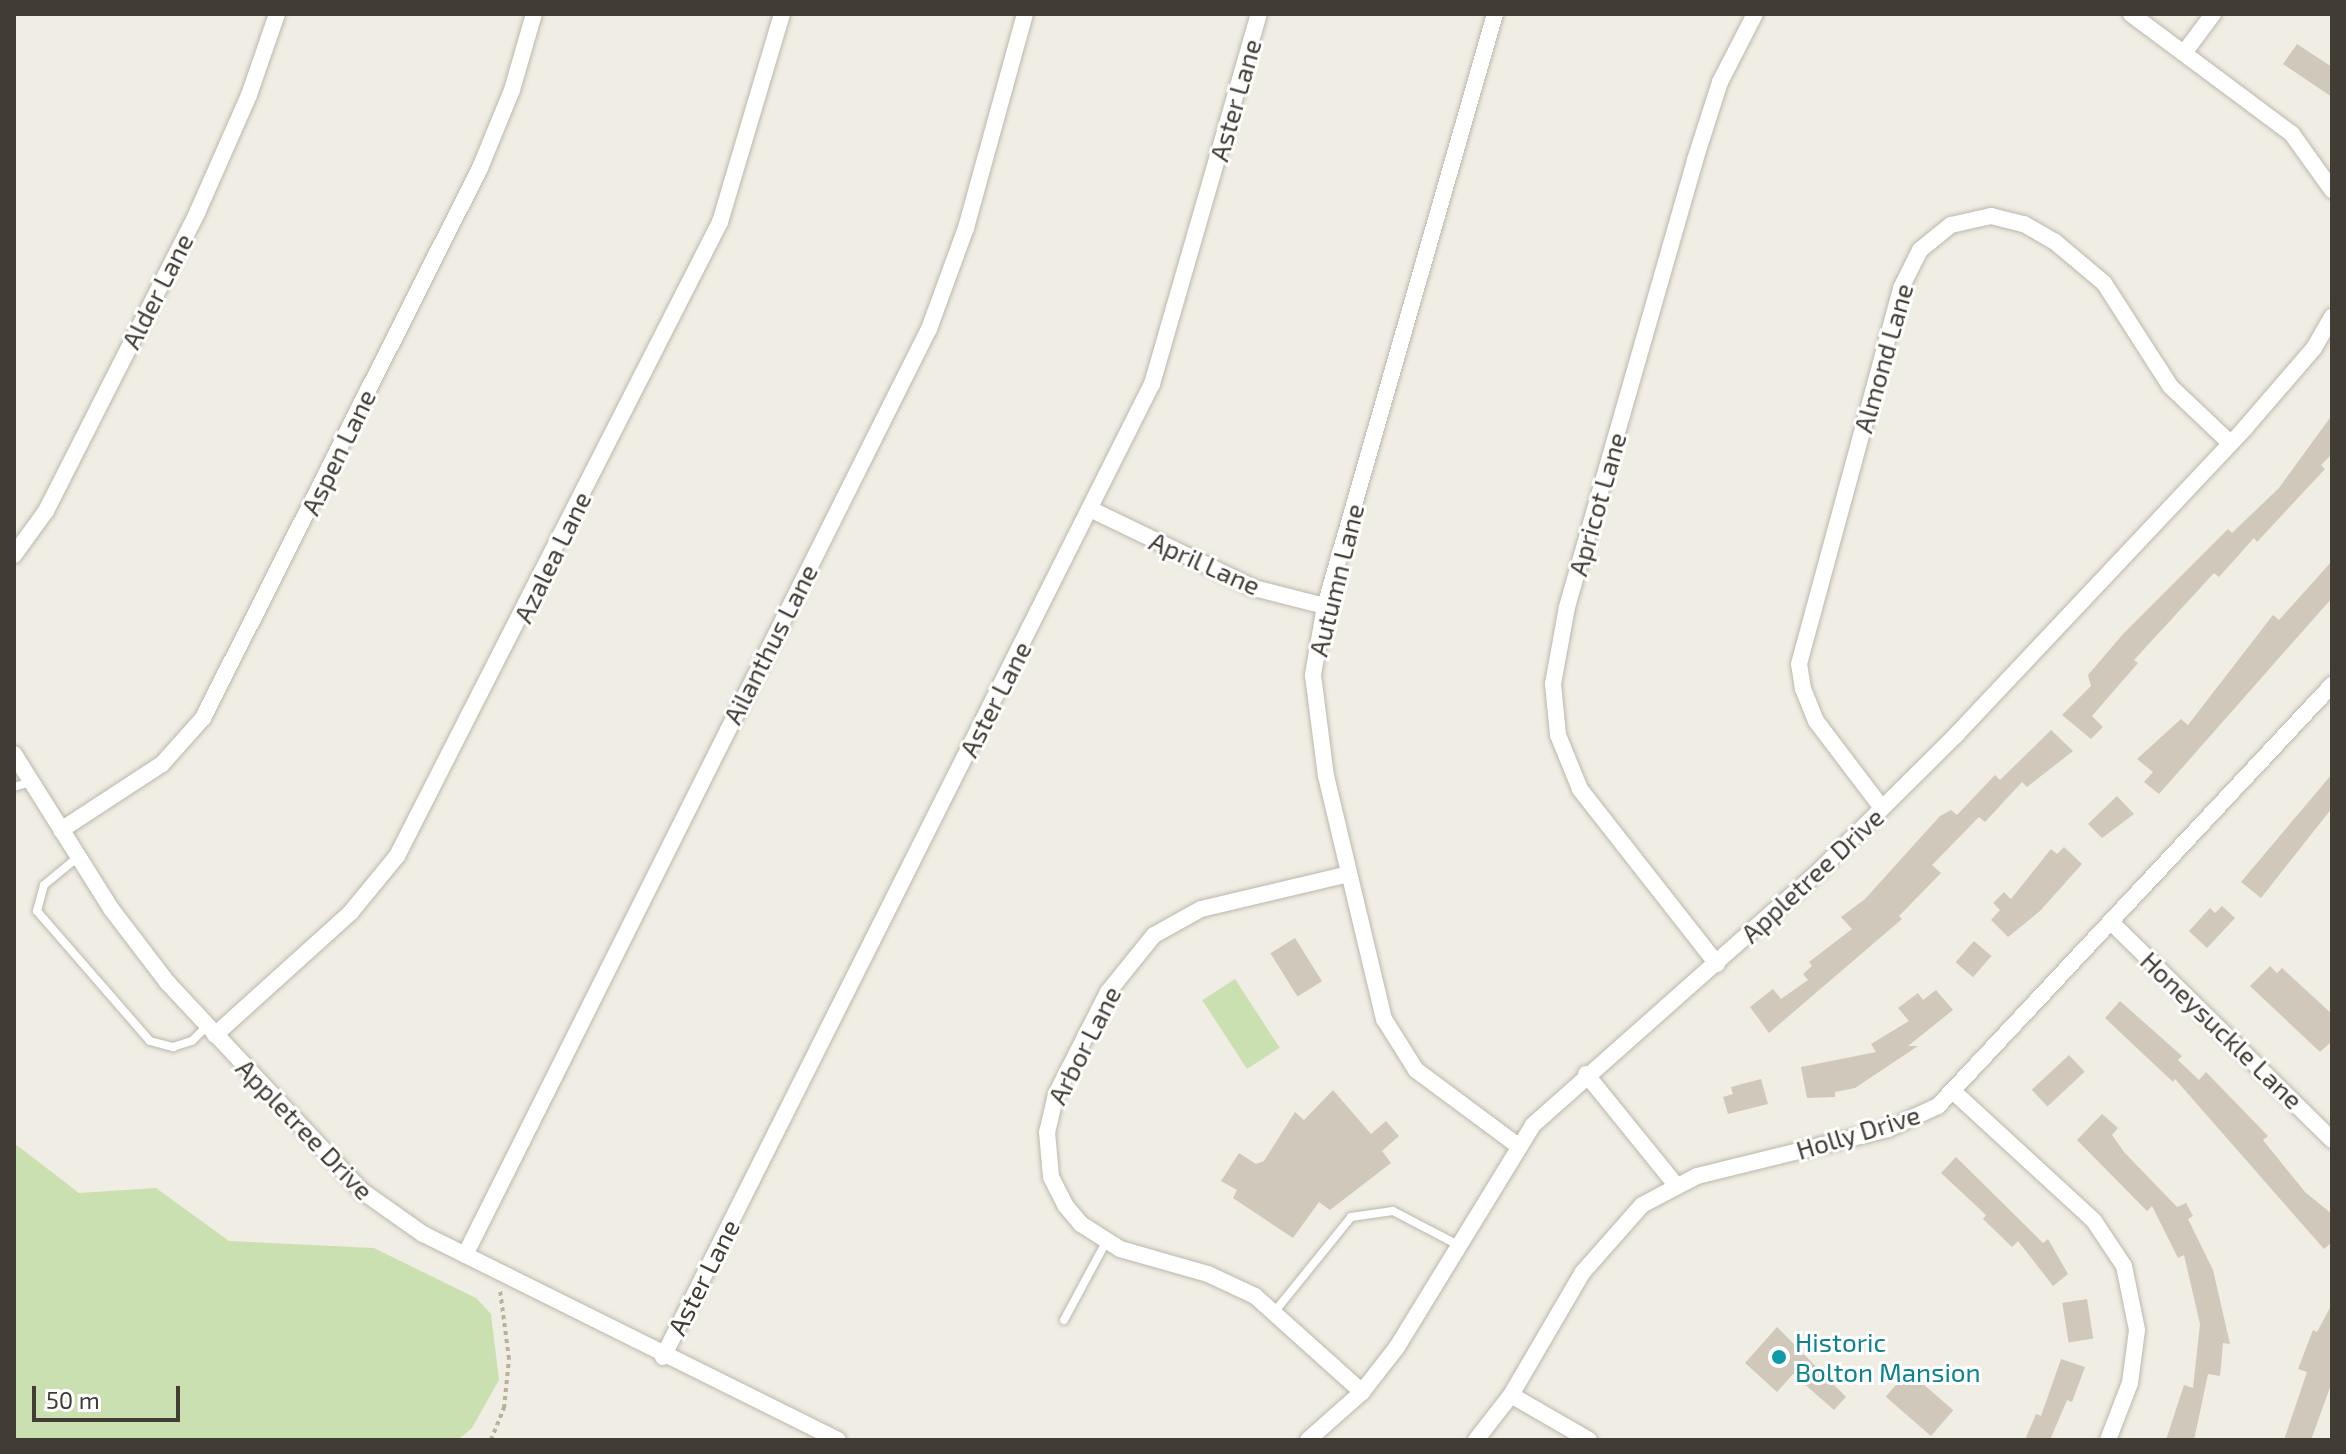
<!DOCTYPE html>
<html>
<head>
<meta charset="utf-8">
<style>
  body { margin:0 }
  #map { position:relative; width:2346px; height:1454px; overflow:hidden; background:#f0ede4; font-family:"Exo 2",sans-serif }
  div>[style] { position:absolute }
  .green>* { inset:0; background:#cae0b1; transform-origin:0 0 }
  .building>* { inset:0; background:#d0c8bb; transform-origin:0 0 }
  .path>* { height:4px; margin-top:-2px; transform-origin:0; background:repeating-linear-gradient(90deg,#bab09b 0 4px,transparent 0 8px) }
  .roads { filter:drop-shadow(0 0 2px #bdb7ab) drop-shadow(0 0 2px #bdb7ab) }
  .service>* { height:8px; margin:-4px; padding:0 4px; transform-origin:4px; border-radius:4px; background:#fff }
  .minor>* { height:16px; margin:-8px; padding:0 8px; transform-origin:8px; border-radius:8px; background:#fff }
  .dots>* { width:22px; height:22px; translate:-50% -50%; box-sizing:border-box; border:4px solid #fff; border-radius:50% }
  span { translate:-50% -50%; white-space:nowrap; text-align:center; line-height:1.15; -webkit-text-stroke:6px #fff; paint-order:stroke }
  .street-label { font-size:26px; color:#413d35 }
  .culture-label { font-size:26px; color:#0d838f }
  .left { translate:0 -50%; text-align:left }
  .frame { position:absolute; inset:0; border:16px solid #413d35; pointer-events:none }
  .scale { position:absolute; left:32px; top:1386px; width:148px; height:36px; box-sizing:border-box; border:4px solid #413d35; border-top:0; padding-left:10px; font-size:24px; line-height:28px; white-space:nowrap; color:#413d35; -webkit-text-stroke:6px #fff; paint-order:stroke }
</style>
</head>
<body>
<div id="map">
  <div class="green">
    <div style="left:1235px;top:979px;width:82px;height:39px;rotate:57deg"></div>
    <div style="clip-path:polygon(14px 1143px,79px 1193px,156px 1188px,229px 1241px,374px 1248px,476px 1298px,491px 1314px,499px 1380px,472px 1428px,458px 1440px,14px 1440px)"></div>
  </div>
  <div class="building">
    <div style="clip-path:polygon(2297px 44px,2332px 67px,2332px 97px,2283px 64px)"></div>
    <div style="clip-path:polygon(2332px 415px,2332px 454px,2321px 465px,2325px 469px,2257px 542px,2254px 538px,2219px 577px,2214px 573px,2134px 660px,2138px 663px,2092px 716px,2103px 727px,2091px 739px,2062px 715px,2091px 686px,2088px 675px,2123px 634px,2228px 529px,2232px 533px,2279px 488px)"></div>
    <div style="clip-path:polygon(2332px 561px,2332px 598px,2159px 794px,2144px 782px,2153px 772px,2137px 759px,2181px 719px,2188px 725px,2273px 615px,2279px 620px)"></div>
    <div style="clip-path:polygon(2051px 730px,2073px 751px,2027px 787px,2022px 782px,1985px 822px,1979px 817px,1932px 865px,1941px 873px,1899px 916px,1902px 919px,1769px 1033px,1750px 1007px,1773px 989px,1781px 999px,1808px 980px,1803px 974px,1812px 966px,1809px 962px,1852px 929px,1841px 917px,1865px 899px,1940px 816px,1951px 810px,1957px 815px,1995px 775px,2000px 780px)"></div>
    <div style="clip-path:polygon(2332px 774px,2332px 808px,2261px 898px,2241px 882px)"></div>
    <div style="clip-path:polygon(2117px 796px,2134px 814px,2102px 838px,2088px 824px)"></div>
    <div style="clip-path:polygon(2064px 847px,2082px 864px,2040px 911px,2008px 937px,1991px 920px,2000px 910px,1993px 903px,2004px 892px,2011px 899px,2051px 849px,2057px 854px)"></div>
    <div style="clip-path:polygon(2222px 906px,2235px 918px,2207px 948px,2189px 931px,2210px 908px,2215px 913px)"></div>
    <div style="left:1295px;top:938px;width:51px;height:29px;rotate:58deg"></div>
    <div style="left:1974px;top:941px;width:23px;height:28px;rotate:41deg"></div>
    <div style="clip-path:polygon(2270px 966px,2277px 973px,2282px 968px,2332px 1014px,2332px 1041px,2320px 1052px,2250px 986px)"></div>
    <div style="clip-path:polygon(1936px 990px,1953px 1010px,1908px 1046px,1918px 1046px,1855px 1088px,1835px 1092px,1835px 1097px,1807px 1098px,1801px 1067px,1876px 1052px,1871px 1044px,1909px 1021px,1898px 1008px,1918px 993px,1923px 1000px)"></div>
    <div style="clip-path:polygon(2120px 1001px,2182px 1056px,2178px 1060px,2199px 1080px,2206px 1072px,2268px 1136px,2263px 1140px,2305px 1192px,2332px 1214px,2332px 1242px,2324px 1249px,2175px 1079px,2173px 1082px,2105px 1018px)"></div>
    <div style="left:2069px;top:1055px;width:23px;height:51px;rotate:47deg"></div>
    <div style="clip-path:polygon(1761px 1079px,1768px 1104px,1728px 1114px,1723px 1097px,1733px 1094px,1731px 1087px)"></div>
    <div style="clip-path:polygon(1333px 1090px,1371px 1134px,1386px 1121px,1399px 1136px,1382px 1151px,1391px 1163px,1330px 1210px,1319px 1202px,1293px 1238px,1233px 1198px,1237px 1190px,1221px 1181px,1239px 1153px,1256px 1164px,1264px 1161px,1295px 1112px,1304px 1120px)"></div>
    <div style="clip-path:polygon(2102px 1114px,2118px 1128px,2112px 1135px,2124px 1152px,2177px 1207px,2186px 1203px,2193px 1216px,2188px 1219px,2213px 1270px,2230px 1344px,2223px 1343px,2220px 1376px,2208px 1374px,2194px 1440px,2166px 1440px,2184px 1385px,2193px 1388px,2200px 1324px,2184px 1255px,2178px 1258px,2152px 1206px,2147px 1211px,2077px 1140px)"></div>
    <div style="clip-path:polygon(1956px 1157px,2043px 1243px,2048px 1239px,2068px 1274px,2053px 1286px,2018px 1241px,2012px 1247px,1983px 1219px,1986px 1215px,1941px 1173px)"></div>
    <div style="left:2087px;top:1299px;width:40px;height:25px;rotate:81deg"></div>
    <div style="clip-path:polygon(2332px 1304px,2332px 1382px,2311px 1440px,2284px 1440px,2307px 1372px,2298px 1369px,2313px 1330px,2317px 1332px)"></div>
    <div style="clip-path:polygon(1777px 1327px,1846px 1397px,1834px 1410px,1793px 1374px,1777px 1392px,1745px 1363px)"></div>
    <div style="clip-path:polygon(2061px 1359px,2085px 1367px,2072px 1402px,2067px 1400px,2050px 1440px,2025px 1440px,2036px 1414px,2041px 1416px)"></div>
    <div style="left:1908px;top:1371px;width:60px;height:34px;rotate:41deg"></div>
  </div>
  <div class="path">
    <div style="left:491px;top:1440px;width:35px;rotate:-68deg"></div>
    <div style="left:504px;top:1408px;width:49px;rotate:-84.2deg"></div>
    <div style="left:509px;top:1359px;width:70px;rotate:-97.4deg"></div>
  </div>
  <div class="roads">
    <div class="service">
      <div style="left:14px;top:787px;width:17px;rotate:-17deg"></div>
      <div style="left:78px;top:857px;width:44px;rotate:140.5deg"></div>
      <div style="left:44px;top:885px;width:27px;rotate:105deg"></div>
      <div style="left:37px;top:911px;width:172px;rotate:49deg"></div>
      <div style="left:150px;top:1041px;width:24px;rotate:15deg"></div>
      <div style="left:173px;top:1047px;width:20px;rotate:-18deg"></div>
      <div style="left:192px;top:1041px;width:21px;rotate:-45deg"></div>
      <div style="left:1276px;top:1310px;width:119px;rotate:-51.1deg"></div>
      <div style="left:1351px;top:1217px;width:42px;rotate:-8.1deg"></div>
      <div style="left:1393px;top:1211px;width:71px;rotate:27.6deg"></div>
      <div style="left:1064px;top:1320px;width:89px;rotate:-61.7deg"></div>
    </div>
    <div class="minor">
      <div style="left:1495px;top:14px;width:616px;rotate:106.02deg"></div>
      <div style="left:1325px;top:606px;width:70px;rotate:99.9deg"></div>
      <div style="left:1313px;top:675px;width:102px;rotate:82.7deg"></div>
      <div style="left:1326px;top:776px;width:250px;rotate:76.6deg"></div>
      <div style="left:1384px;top:1019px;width:60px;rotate:57.9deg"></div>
      <div style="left:1416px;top:1070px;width:126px;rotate:36.6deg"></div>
      <div style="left:2131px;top:14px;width:201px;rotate:36.7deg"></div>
      <div style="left:2292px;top:134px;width:69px;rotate:54.5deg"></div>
      <div style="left:2184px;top:53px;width:49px;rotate:-53.4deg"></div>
      <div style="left:1090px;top:509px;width:182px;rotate:25.7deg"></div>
      <div style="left:1254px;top:588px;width:73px;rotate:14.2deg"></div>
      <div style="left:14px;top:555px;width:54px;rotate:-54deg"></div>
      <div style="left:46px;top:511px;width:334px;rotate:-63.1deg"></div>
      <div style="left:197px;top:213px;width:129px;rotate:-66.2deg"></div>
      <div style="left:249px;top:95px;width:86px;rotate:-70.9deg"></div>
      <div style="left:14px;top:754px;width:184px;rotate:57.9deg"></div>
      <div style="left:112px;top:910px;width:91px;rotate:52.6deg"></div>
      <div style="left:167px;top:982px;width:286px;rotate:47deg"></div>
      <div style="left:362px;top:1191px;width:75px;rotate:35.2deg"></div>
      <div style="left:423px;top:1234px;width:463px;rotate:26.4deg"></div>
      <div style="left:1882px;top:808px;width:109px;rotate:-127.2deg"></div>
      <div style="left:1816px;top:721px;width:35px;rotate:-112deg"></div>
      <div style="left:1803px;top:689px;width:25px;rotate:-99deg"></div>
      <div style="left:1799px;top:664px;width:390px;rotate:-74.8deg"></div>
      <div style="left:1901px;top:288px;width:42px;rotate:-63.4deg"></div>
      <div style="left:1920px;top:250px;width:40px;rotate:-39deg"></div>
      <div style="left:1951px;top:225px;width:41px;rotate:-12.7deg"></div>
      <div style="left:1991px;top:216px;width:34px;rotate:14deg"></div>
      <div style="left:2024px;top:224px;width:34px;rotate:30deg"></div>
      <div style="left:2054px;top:241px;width:65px;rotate:40deg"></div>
      <div style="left:2104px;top:283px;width:122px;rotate:57.3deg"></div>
      <div style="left:2170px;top:386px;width:83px;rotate:43.5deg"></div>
      <div style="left:61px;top:830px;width:121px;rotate:-33.2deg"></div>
      <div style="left:162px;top:764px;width:62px;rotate:-48.3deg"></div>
      <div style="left:203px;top:718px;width:616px;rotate:-63.27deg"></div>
      <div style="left:480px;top:168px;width:84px;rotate:-67.7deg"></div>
      <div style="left:512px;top:90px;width:79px;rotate:-73.9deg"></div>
      <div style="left:1349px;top:874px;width:152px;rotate:166.7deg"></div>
      <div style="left:1201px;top:909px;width:54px;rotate:151deg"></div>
      <div style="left:1154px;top:935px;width:73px;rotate:128.9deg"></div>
      <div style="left:1108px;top:992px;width:114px;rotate:117deg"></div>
      <div style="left:1056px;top:1094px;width:39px;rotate:103deg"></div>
      <div style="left:1047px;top:1132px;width:45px;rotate:84.9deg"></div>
      <div style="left:1051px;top:1177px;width:31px;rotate:63deg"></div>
      <div style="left:1065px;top:1205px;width:25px;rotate:50deg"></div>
      <div style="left:1081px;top:1224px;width:46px;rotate:32.7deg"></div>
      <div style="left:1120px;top:1249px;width:91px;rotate:15.9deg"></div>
      <div style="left:1208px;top:1274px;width:52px;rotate:25.1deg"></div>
      <div style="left:1255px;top:1296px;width:144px;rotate:41.9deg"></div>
      <div style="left:2111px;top:922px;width:310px;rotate:44.6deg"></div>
      <div style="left:1717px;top:964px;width:222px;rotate:-128.1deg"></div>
      <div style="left:1580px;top:789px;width:58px;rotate:-112.2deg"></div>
      <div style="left:1558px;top:735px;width:51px;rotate:-95.6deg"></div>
      <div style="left:1553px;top:684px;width:78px;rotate:-79.7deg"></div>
      <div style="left:1567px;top:607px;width:465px;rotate:-74deg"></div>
      <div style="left:1695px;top:160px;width:82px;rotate:-72.2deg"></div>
      <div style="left:1720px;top:82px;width:76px;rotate:-62.8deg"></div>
      <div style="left:215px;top:1035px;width:183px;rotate:-42.1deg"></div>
      <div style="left:351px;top:912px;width:72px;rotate:-50.6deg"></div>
      <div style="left:397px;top:856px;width:712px;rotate:-63deg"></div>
      <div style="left:720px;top:222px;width:217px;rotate:-73.4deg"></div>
      <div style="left:1586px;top:1074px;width:141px;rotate:51deg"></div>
      <div style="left:1955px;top:1093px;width:189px;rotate:42.6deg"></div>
      <div style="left:2094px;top:1221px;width:54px;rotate:56.3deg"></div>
      <div style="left:2124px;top:1266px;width:65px;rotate:78.5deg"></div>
      <div style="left:2137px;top:1330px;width:53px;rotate:97.5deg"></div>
      <div style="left:2130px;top:1383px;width:61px;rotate:111.1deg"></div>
      <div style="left:465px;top:1255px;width:1036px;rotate:-63.39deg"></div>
      <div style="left:929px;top:329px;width:108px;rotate:-69.9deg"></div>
      <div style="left:966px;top:228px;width:222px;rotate:-74.6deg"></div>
      <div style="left:663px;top:1357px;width:1089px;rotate:-63.32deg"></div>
      <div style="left:1152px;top:384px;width:385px;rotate:-73.9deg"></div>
      <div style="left:1511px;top:1395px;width:90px;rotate:30deg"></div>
      <div style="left:1308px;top:1440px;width:72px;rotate:-41.6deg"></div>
      <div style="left:1362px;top:1392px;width:57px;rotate:-52.1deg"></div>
      <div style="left:1397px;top:1347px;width:260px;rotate:-58.5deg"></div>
      <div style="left:1533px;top:1125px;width:384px;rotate:-41.6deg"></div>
      <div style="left:1820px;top:870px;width:192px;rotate:-44.8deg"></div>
      <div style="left:1956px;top:735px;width:422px;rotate:-46.7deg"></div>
      <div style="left:2245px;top:428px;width:106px;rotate:-49.2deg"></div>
      <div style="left:2314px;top:348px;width:36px;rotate:-60deg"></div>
      <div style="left:1476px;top:1440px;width:57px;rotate:-52.1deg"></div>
      <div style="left:1511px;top:1395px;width:143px;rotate:-59.7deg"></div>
      <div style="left:1583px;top:1272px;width:89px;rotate:-48.6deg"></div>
      <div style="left:1642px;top:1205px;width:62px;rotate:-27.8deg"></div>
      <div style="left:1697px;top:1176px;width:197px;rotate:-13.8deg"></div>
      <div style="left:1888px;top:1129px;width:55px;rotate:-24.7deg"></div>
      <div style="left:1938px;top:1106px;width:577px;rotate:-46.9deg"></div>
    </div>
  </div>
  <div class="dots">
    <div style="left:1779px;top:1357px;background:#0f9aa8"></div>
  </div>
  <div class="street-label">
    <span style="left:1235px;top:100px;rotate:-74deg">Aster Lane</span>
    <span style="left:157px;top:291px;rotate:-63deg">Alder Lane</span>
    <span style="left:1883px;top:358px;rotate:-74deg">Almond Lane</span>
    <span style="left:338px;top:452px;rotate:-64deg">Aspen Lane</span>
    <span style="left:1597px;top:504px;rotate:-74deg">Apricot Lane</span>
    <span style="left:552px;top:557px;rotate:-64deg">Azalea Lane</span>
    <span style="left:1205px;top:563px;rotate:24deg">April Lane</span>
    <span style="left:1336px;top:580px;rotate:-76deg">Autumn Lane</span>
    <span style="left:770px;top:644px;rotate:-63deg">Ailanthus Lane</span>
    <span style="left:995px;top:699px;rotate:-63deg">Aster Lane</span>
    <span style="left:1812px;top:875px;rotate:-43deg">Appletree Drive</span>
    <span style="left:2222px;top:1030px;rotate:44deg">Honeysuckle Lane</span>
    <span style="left:1084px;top:1045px;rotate:-63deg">Arbor Lane</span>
    <span style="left:305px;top:1129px;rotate:46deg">Appletree Drive</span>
    <span style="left:1858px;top:1132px;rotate:-17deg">Holly Drive</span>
    <span style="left:703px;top:1277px;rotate:-63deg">Aster Lane</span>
  </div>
  <div class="culture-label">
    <span class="left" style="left:1795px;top:1357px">Historic<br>Bolton Mansion</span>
  </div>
  <div class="frame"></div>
  <div class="scale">50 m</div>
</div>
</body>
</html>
